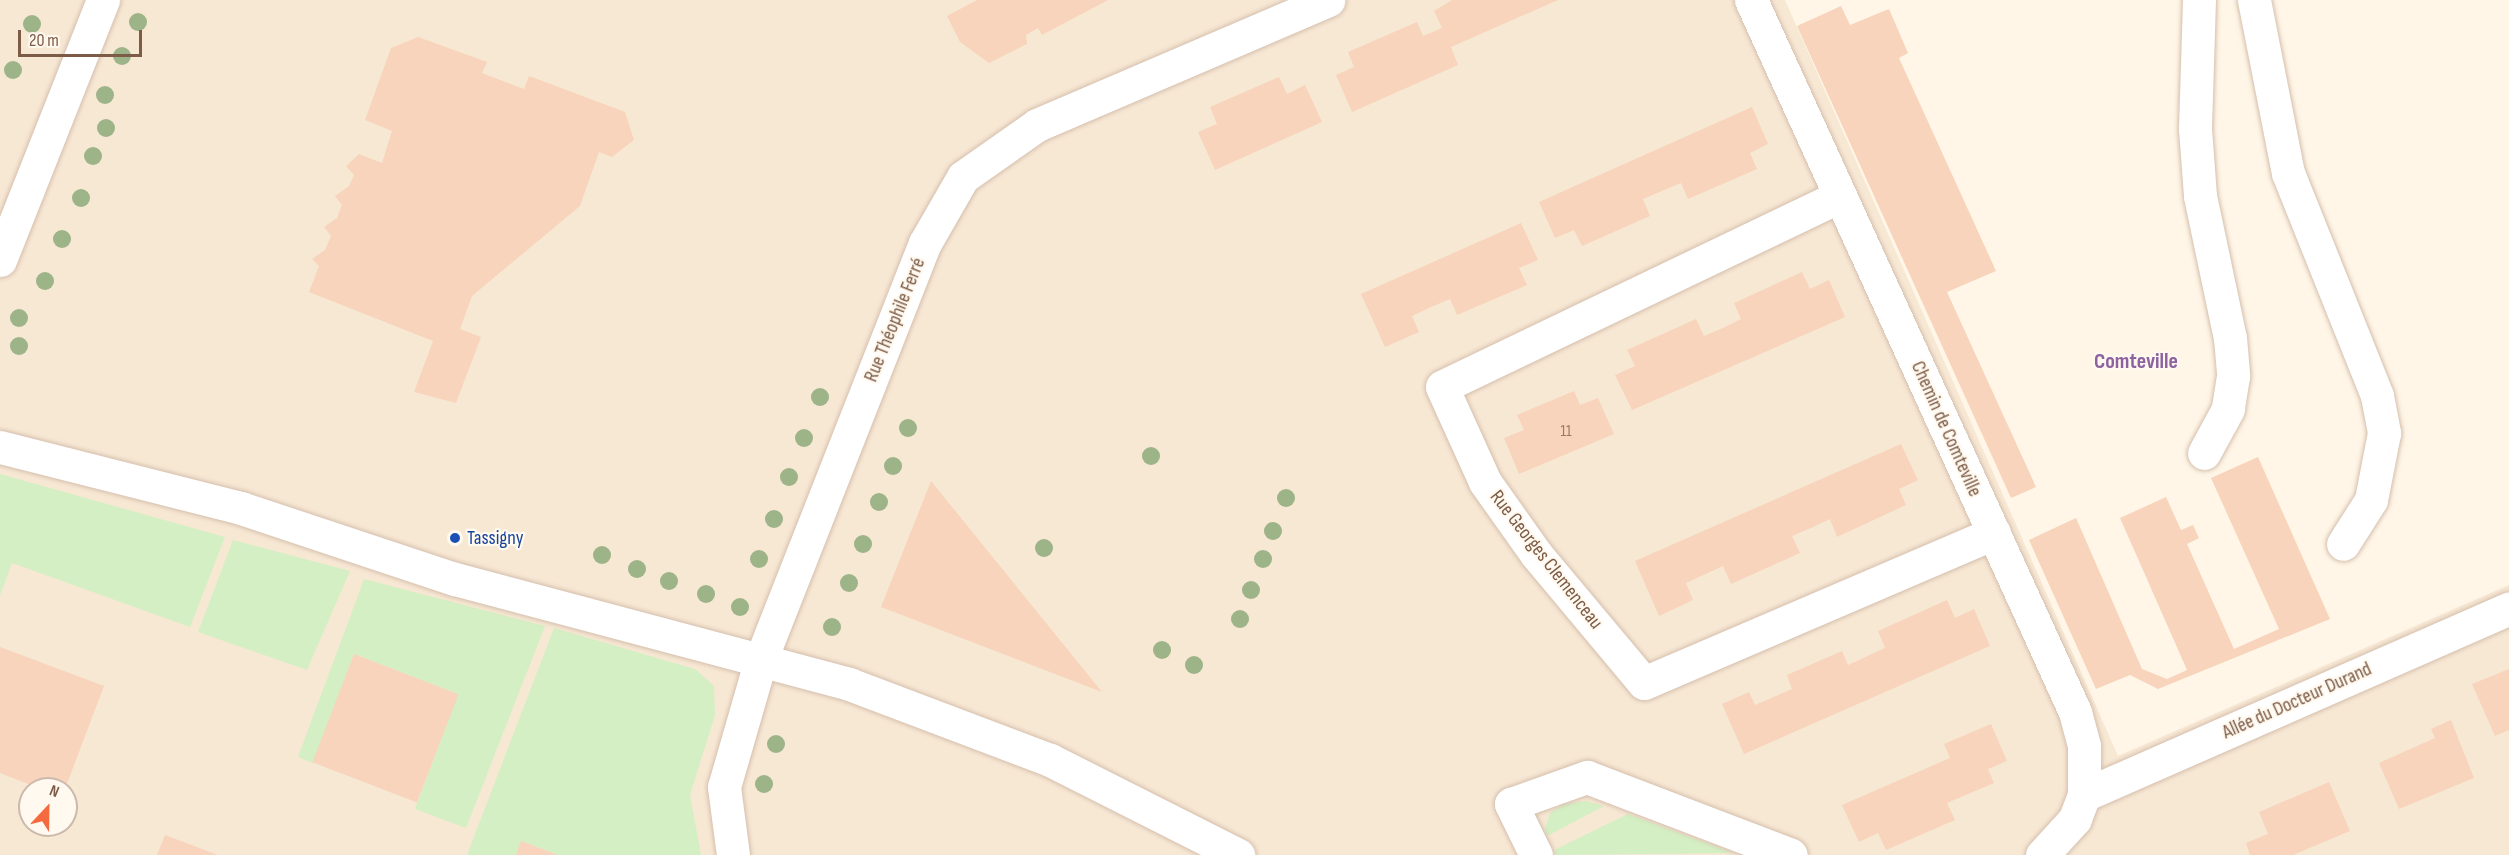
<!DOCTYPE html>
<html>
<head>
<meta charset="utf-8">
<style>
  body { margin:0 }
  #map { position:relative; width:2509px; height:855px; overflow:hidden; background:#fff6e7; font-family:"Sofia Sans Condensed",sans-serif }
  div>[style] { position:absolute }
  .residential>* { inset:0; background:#f7e8d4 }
  .green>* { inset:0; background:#d4efc3 }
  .building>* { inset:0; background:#f7d4bb; transform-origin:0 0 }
  .roads { filter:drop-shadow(0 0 2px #d5bfad) drop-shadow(0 0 2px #d5bfad) }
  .minor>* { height:33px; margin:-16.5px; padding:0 16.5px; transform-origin:16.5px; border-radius:16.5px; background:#fff }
  .trees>* { width:18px; height:18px; margin:-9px; border-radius:50%; background:#9db388 }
  .dots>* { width:16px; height:16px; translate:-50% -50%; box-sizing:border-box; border:3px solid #fff9ef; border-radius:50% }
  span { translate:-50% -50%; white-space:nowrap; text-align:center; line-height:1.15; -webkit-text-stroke:4.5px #fff9ef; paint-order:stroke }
  .number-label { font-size:16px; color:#9b7964 }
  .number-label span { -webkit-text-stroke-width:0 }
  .street-label { font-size:20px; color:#7c5b47 }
  .transit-label { font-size:20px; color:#164399 }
  .left { translate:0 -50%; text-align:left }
  .quarter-label { font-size:22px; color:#8c639f; font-weight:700 }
  .north { position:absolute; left:18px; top:777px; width:60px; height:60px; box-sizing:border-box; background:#fff9ef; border:2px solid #cbbaac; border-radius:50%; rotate:22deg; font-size:16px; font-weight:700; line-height:24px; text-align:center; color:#7c5b47 }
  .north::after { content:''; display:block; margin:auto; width:21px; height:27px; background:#f66a3f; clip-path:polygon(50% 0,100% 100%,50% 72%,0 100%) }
  .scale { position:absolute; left:18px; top:30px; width:124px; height:27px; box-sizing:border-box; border:3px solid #7c5b47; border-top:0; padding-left:8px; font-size:18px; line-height:21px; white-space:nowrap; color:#7c5b47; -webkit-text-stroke:4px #fff9ef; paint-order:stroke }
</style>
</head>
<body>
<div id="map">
  <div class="residential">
    <div style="clip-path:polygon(evenodd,0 0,1785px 0,2118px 756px,2509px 585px,2509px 855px,0 855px,0 0,30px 789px,66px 789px,66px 825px,30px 825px,30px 789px)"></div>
  </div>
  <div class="green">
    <div style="clip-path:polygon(0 474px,225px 537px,190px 627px,12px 563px,0 595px)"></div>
    <div style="clip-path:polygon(233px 540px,350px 571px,307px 670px,198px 632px)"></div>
    <div style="clip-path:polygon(364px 579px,545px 626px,466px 828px,415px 809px,458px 694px,354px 654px,313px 763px,298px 757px)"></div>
    <div style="clip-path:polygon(554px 628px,695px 669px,714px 686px,715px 715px,690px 795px,701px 855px,558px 855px,521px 841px,516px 855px,467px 855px)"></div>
    <div style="clip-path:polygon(1586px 801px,1604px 806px,1547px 836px,1545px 828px,1550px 813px,1563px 804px)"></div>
    <div style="clip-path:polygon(1628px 814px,1734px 853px,1556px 855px,1554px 850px)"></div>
  </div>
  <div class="building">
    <div style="clip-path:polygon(977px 0,1108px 0,1042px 35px,1038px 28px,1026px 35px,1027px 44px,989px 63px,960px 42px,947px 16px)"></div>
    <div style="clip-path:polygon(1452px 0,1558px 0,1451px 47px,1458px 65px,1352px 112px,1336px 75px,1354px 67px,1348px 52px,1417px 22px,1423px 36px,1442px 28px,1434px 11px)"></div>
    <div style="clip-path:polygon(1841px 6px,1850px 25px,1889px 9px,1908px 53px,1899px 58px,1996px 271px,1947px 292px,2036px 487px,2011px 498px,1797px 26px)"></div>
    <div style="clip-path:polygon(418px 37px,487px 62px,482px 73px,524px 89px,529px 76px,625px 112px,634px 140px,612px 157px,599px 152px,580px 206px,472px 296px,460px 329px,481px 337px,456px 403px,414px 392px,433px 341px,309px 292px,319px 266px,312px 259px,325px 250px,331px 236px,324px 227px,337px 218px,342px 205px,335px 196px,349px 186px,354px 175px,346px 166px,359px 154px,382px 163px,392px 131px,365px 120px,391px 48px)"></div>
    <div style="clip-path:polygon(1279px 77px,1287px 94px,1305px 85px,1322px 122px,1215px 170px,1198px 132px,1217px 124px,1210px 107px)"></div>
    <div style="clip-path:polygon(1752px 107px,1768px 144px,1750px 153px,1757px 169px,1688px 199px,1681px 183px,1643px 199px,1650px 216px,1582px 246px,1574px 230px,1555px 238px,1539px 202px)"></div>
    <div style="clip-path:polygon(1521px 223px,1538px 260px,1519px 268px,1527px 285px,1457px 315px,1450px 299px,1431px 307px,1412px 316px,1419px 332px,1385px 347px,1361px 294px)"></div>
    <div style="clip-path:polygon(1802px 272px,1810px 289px,1829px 280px,1845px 317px,1632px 410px,1615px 375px,1635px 366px,1627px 350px,1696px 319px,1704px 336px,1723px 328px,1741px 319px,1734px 303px)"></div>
    <div style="clip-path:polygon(1574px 391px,1580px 405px,1598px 398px,1614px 434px,1519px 474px,1504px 438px,1524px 430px,1517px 415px)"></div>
    <div style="clip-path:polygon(1901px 444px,1918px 480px,1899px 489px,1906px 505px,1837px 537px,1830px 519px,1811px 528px,1792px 536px,1800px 553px,1731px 584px,1723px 566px,1686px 583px,1693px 600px,1659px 616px,1635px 561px)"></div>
    <div style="clip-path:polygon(2258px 457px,2330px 619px,2158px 689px,2130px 675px,2096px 689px,2029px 540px,2076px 518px,2142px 669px,2167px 679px,2187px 670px,2120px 518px,2166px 497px,2181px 530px,2193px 525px,2199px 538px,2187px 544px,2234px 649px,2279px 629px,2211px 478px)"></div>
    <div style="clip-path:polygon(931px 481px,1102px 692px,881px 607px)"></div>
    <div style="clip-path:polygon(1947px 600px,1955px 618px,1974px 609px,1990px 646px,1744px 754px,1722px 704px,1749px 692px,1755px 705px,1792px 689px,1787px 675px,1842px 651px,1848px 665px,1885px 648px,1878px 631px)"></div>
    <div style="clip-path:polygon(0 647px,104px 686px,65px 789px,41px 789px,0 773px)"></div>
    <div style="left:354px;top:654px;width:112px;height:116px;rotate:21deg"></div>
    <div style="clip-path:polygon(2509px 669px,2509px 730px,2495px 736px,2472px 684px)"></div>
    <div style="clip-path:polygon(2451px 720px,2474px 778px,2399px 809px,2379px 763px,2435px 738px,2431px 729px)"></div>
    <div style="clip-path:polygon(1991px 724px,2007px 761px,1988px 769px,1994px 783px,1947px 803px,1955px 820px,1886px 850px,1878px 833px,1859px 842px,1842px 805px,1950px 758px,1944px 744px)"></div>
    <div style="clip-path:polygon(2329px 782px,2350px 831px,2293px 855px,2250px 855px,2246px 843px,2268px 834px,2259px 812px)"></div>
    <div style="clip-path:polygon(165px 835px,218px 855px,157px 855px)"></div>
    <div style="clip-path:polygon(521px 841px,558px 855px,516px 855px)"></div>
  </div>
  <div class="roads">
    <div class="minor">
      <div style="left:1751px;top:0;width:782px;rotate:65.53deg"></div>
      <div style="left:2075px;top:712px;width:34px;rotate:75deg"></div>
      <div style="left:2084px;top:745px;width:50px;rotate:90deg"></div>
      <div style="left:2084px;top:795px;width:26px;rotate:111deg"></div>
      <div style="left:2075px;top:819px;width:49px;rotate:132.5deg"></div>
      <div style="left:2199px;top:0;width:129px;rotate:91.8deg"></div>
      <div style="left:2195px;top:129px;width:67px;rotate:85.7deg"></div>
      <div style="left:2200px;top:196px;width:145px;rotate:78.1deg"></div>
      <div style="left:2230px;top:338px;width:38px;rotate:85deg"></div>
      <div style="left:2233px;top:376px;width:33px;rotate:99deg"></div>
      <div style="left:2228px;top:409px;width:50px;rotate:118.6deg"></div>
      <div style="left:2254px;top:0;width:176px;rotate:78.9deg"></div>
      <div style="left:2288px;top:173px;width:240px;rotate:68.2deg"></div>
      <div style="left:2377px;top:396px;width:38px;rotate:79deg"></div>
      <div style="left:2384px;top:433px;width:68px;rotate:101deg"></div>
      <div style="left:2371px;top:500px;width:52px;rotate:122.5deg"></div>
      <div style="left:1840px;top:196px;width:441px;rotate:154.4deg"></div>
      <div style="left:1442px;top:387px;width:104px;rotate:65.6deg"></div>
      <div style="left:1485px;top:482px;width:88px;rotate:54.7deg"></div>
      <div style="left:1536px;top:554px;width:168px;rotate:50.1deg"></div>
      <div style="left:1644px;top:683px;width:381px;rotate:-23.2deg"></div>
      <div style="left:0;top:260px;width:280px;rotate:-68.4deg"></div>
      <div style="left:0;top:447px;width:249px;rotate:14.2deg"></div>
      <div style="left:241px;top:508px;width:225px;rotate:18.4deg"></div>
      <div style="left:455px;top:579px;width:408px;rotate:14.9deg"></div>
      <div style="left:849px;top:684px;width:215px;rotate:20.7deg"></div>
      <div style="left:1050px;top:760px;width:211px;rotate:26.8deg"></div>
      <div style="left:2084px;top:795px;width:464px;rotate:-23.7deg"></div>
      <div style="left:733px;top:855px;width:69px;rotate:-97.5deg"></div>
      <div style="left:724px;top:787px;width:133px;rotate:-73.9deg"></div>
      <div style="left:761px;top:659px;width:447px;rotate:-68.5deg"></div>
      <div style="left:925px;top:243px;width:76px;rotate:-60.1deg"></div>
      <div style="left:963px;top:177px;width:90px;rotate:-35.1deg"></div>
      <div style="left:1037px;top:125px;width:317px;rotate:-23.2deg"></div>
      <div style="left:1536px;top:855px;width:57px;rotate:-116.1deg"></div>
      <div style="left:1511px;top:804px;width:81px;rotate:-19.6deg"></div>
      <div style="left:1587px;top:777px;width:218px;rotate:20.9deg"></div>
    </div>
  </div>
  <div class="trees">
    <div style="left:138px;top:22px"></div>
    <div style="left:32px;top:24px"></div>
    <div style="left:122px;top:56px"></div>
    <div style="left:13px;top:70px"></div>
    <div style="left:105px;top:95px"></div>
    <div style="left:106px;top:128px"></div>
    <div style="left:93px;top:156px"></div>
    <div style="left:81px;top:198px"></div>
    <div style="left:62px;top:239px"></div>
    <div style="left:45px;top:281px"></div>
    <div style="left:19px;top:318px"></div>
    <div style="left:19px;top:346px"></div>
    <div style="left:820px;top:397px"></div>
    <div style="left:908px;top:428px"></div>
    <div style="left:804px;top:438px"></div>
    <div style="left:1151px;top:456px"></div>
    <div style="left:893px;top:466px"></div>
    <div style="left:789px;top:477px"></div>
    <div style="left:1286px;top:498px"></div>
    <div style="left:879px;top:502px"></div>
    <div style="left:774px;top:519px"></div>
    <div style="left:1273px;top:531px"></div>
    <div style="left:863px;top:544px"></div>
    <div style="left:1044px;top:548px"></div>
    <div style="left:602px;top:555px"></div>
    <div style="left:759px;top:559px"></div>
    <div style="left:1263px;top:559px"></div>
    <div style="left:637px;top:569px"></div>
    <div style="left:669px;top:581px"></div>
    <div style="left:849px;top:583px"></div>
    <div style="left:1251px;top:590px"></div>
    <div style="left:706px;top:594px"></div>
    <div style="left:740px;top:607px"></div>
    <div style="left:1240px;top:619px"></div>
    <div style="left:832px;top:627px"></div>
    <div style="left:1162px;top:650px"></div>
    <div style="left:1194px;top:665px"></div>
    <div style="left:776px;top:744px"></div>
    <div style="left:764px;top:784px"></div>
  </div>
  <div class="dots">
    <div style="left:455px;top:538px;background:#1a4fb4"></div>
  </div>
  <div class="number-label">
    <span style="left:1566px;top:432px">11</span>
  </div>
  <div class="street-label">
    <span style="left:895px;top:320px;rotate:-68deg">Rue Théophile Ferré</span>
    <span style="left:1946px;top:429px;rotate:66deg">Chemin de Comteville</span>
    <span style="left:1546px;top:560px;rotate:52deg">Rue Georges Clemenceau</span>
    <span style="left:2297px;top:701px;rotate:-24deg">Allée du Docteur Durand</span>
  </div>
  <div class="transit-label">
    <span class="left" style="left:467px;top:538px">Tassigny</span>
  </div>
  <div class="quarter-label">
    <span style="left:2136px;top:362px">Comteville</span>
  </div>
  <div class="north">N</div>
  <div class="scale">20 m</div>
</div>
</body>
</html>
